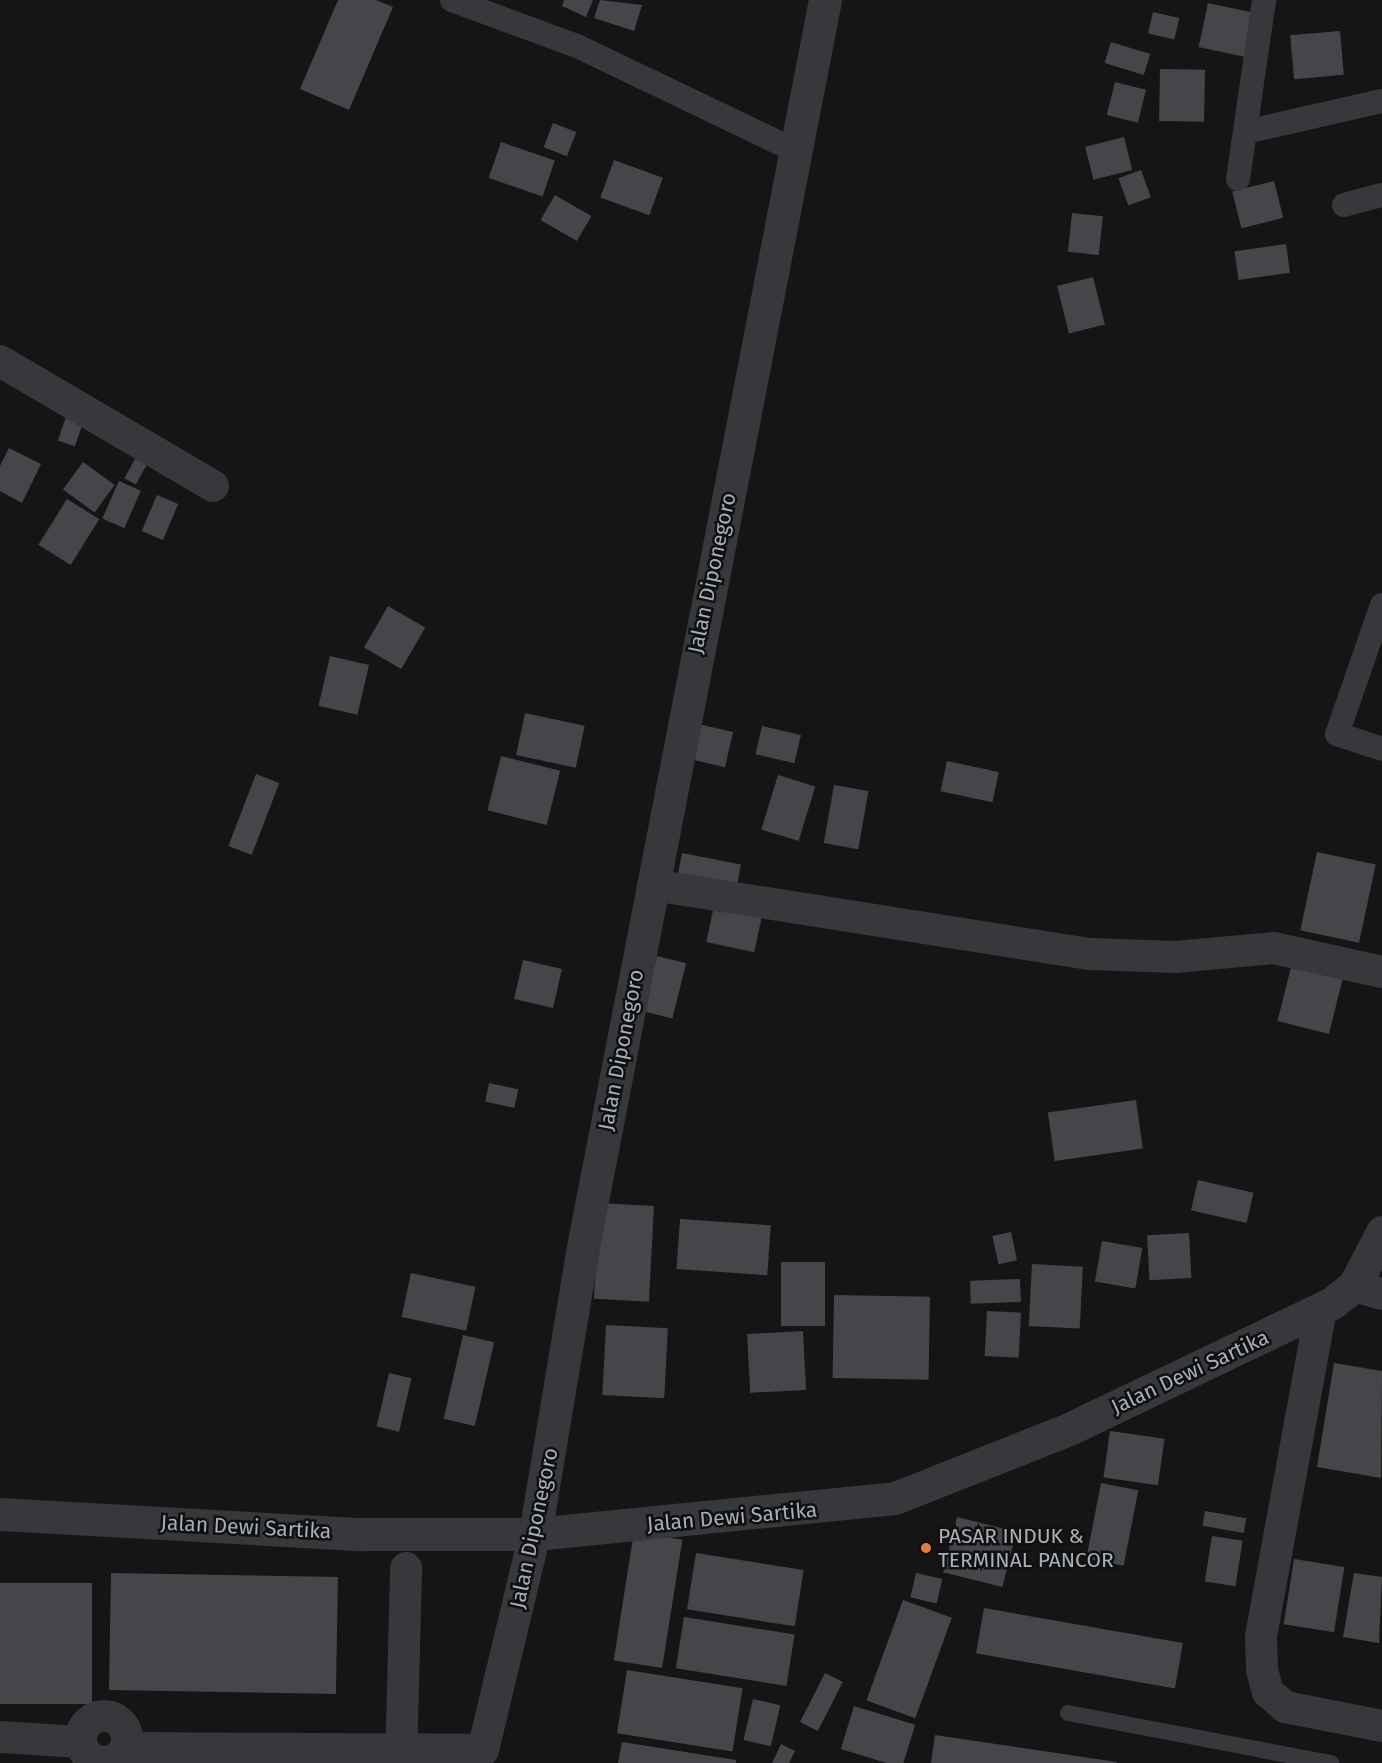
<!DOCTYPE html>
<html>
<head>
<meta charset="utf-8">
<style>
  body { margin:0 }
  #map { position:relative; width:1382px; height:1763px; overflow:hidden; background:#151516; font-family:"Fira Sans",sans-serif }
  div>[style] { position:absolute }
  .building>* { inset:0; background:#444649; transform-origin:0 0 }
  .service>* { height:16px; margin:-8px; padding:0 8px; transform-origin:8px; border-radius:8px; background:#36383b }
  .pedestrian>* { height:24px; margin:-12px; padding:0 12px; transform-origin:12px; border-radius:12px; background:#36383b }
  .minor>* { height:32px; margin:-16px; padding:0 16px; transform-origin:16px; border-radius:16px; background:#36383b }
  .minor>.ring { margin:-16px; padding:0; box-sizing:content-box; background:none; border:32px solid #36383b; border-radius:50% }
  .tertiary>* { height:33px; margin:-16.5px; padding:0 16.5px; transform-origin:16.5px; border-radius:16.5px; background:#36383b }
  .dots>* { width:16px; height:16px; translate:-50% -50%; box-sizing:border-box; border:3px solid #101011; border-radius:50% }
  span { translate:-50% -50%; white-space:nowrap; text-align:center; line-height:1.15; -webkit-text-stroke:5px #101011; paint-order:stroke }
  .street-label { font-size:21px; color:#a7b0b6 }
  .poi-label { font-size:21px; color:#a7b0b6 }
  .left { translate:0 -50%; text-align:left }
</style>
</head>
<body>
<div id="map">
  <div class="building">
    <div style="clip-path:polygon(338px 0,376px 0,393px 7px,349px 110px,300px 89px)"></div>
    <div style="clip-path:polygon(564px 0,593px 0,586px 17px,562px 6px)"></div>
    <div style="clip-path:polygon(600px 0,642px 5px,634px 31px,594px 18px)"></div>
    <div style="left:1208px;top:3px;width:49px;height:45px;rotate:12deg"></div>
    <div style="left:1153px;top:12px;width:27px;height:22px;rotate:13deg"></div>
    <div style="left:1340px;top:31px;width:44px;height:50px;rotate:85deg"></div>
    <div style="left:1111px;top:42px;width:41px;height:22px;rotate:17deg"></div>
    <div style="left:1160px;top:69px;width:45px;height:52px;rotate:1deg"></div>
    <div style="left:1115px;top:82px;width:32px;height:34px;rotate:14deg"></div>
    <div style="left:553px;top:123px;width:25px;height:26px;rotate:21deg"></div>
    <div style="left:1124px;top:137px;width:34px;height:40px;rotate:76deg"></div>
    <div style="left:501px;top:142px;width:57px;height:38px;rotate:19deg"></div>
    <div style="left:614px;top:160px;width:52px;height:40px;rotate:20deg"></div>
    <div style="left:1141px;top:170px;width:29px;height:24px;rotate:70deg"></div>
    <div style="left:1274px;top:181px;width:38px;height:43px;rotate:76deg"></div>
    <div style="left:555px;top:195px;width:42px;height:29px;rotate:30deg"></div>
    <div style="left:1072px;top:213px;width:31px;height:39px;rotate:6deg"></div>
    <div style="left:1286px;top:244px;width:29px;height:52px;rotate:82deg"></div>
    <div style="left:1093px;top:277px;width:49px;height:37px;rotate:76deg"></div>
    <div style="left:67px;top:414px;width:18px;height:28px;rotate:19deg"></div>
    <div style="clip-path:polygon(9px 448px,41px 464px,22px 503px,0 491px,0 466px)"></div>
    <div style="left:139px;top:452px;width:13px;height:30px;rotate:29deg"></div>
    <div style="left:83px;top:462px;width:39px;height:34px;rotate:36deg"></div>
    <div style="left:119px;top:481px;width:24px;height:41px;rotate:24deg"></div>
    <div style="left:157px;top:495px;width:23px;height:39px;rotate:23deg"></div>
    <div style="left:67px;top:499px;width:38px;height:54px;rotate:32deg"></div>
    <div style="left:388px;top:606px;width:43px;height:48px;rotate:30deg"></div>
    <div style="left:330px;top:656px;width:40px;height:51px;rotate:13deg"></div>
    <div style="left:525px;top:713px;width:61px;height:43px;rotate:12deg"></div>
    <div style="left:698px;top:724px;width:36px;height:36px;rotate:13deg"></div>
    <div style="left:762px;top:726px;width:40px;height:29px;rotate:13deg"></div>
    <div style="left:501px;top:756px;width:61px;height:56px;rotate:14deg"></div>
    <div style="left:947px;top:761px;width:53px;height:31px;rotate:12deg"></div>
    <div style="left:256px;top:774px;width:25px;height:77px;rotate:21deg"></div>
    <div style="left:778px;top:775px;width:39px;height:57px;rotate:17deg"></div>
    <div style="left:834px;top:785px;width:35px;height:59px;rotate:10deg"></div>
    <div style="left:1317px;top:852px;width:60px;height:80px;rotate:12deg"></div>
    <div style="left:682px;top:853px;width:60px;height:28px;rotate:11deg"></div>
    <div style="left:715px;top:901px;width:49px;height:42px;rotate:12deg"></div>
    <div style="left:657px;top:956px;width:30px;height:57px;rotate:14deg"></div>
    <div style="left:1293px;top:959px;width:53px;height:64px;rotate:14deg"></div>
    <div style="left:523px;top:960px;width:40px;height:40px;rotate:13deg"></div>
    <div style="left:489px;top:1083px;width:30px;height:19px;rotate:12deg"></div>
    <div style="left:1136px;top:1100px;width:49px;height:89px;rotate:82deg"></div>
    <div style="left:1198px;top:1180px;width:57px;height:31px;rotate:13deg"></div>
    <div style="left:599px;top:1203px;width:55px;height:96px;rotate:3deg"></div>
    <div style="left:680px;top:1219px;width:91px;height:50px;rotate:4deg"></div>
    <div style="left:1011px;top:1232px;width:29px;height:19px;rotate:78deg"></div>
    <div style="left:1189px;top:1233px;width:45px;height:42px;rotate:87deg"></div>
    <div style="left:1102px;top:1241px;width:41px;height:41px;rotate:10deg"></div>
    <div style="left:781px;top:1262px;width:44px;height:64px"></div>
    <div style="left:1032px;top:1264px;width:51px;height:62px;rotate:3deg"></div>
    <div style="left:411px;top:1273px;width:66px;height:45px;rotate:12deg"></div>
    <div style="left:1020px;top:1279px;width:23px;height:50px;rotate:88deg"></div>
    <div style="left:834px;top:1295px;width:96px;height:83px;rotate:1deg"></div>
    <div style="left:987px;top:1311px;width:34px;height:45px;rotate:3deg"></div>
    <div style="left:606px;top:1325px;width:62px;height:70px;rotate:3deg"></div>
    <div style="left:803px;top:1331px;width:59px;height:56px;rotate:87deg"></div>
    <div style="left:463px;top:1335px;width:32px;height:86px;rotate:13deg"></div>
    <div style="clip-path:polygon(1334px 1363px,1382px 1371px,1381px 1478px,1317px 1467px)"></div>
    <div style="left:389px;top:1373px;width:23px;height:55px;rotate:13deg"></div>
    <div style="left:1110px;top:1431px;width:55px;height:47px;rotate:8deg"></div>
    <div style="left:1101px;top:1483px;width:38px;height:77px;rotate:11deg"></div>
    <div style="left:1205px;top:1511px;width:42px;height:15px;rotate:10deg"></div>
    <div style="left:957px;top:1517px;width:61px;height:57px;rotate:14deg"></div>
    <div style="left:634px;top:1532px;width:49px;height:130px;rotate:9deg"></div>
    <div style="left:1212px;top:1536px;width:31px;height:46px;rotate:9deg"></div>
    <div style="left:696px;top:1553px;width:109px;height:57px;rotate:9deg"></div>
    <div style="left:1294px;top:1559px;width:51px;height:66px;rotate:9deg"></div>
    <div style="left:111px;top:1573px;width:227px;height:117px;rotate:1deg"></div>
    <div style="left:916px;top:1573px;width:27px;height:25px;rotate:13deg"></div>
    <div style="clip-path:polygon(1354px 1573px,1382px 1577px,1379px 1643px,1343px 1637px)"></div>
    <div style="left:0;top:1583px;width:92px;height:121px"></div>
    <div style="left:903px;top:1600px;width:52px;height:107px;rotate:20deg"></div>
    <div style="left:984px;top:1608px;width:202px;height:46px;rotate:10deg"></div>
    <div style="left:684px;top:1617px;width:112px;height:52px;rotate:9deg"></div>
    <div style="left:627px;top:1670px;width:117px;height:64px;rotate:9deg"></div>
    <div style="left:825px;top:1673px;width:20px;height:55px;rotate:27deg"></div>
    <div style="left:753px;top:1699px;width:28px;height:42px;rotate:13deg"></div>
    <div style="left:854px;top:1706px;width:64px;height:45px;rotate:17deg"></div>
    <div style="clip-path:polygon(935px 1735px,1117px 1762px,1116px 1763px,931px 1763px)"></div>
    <div style="clip-path:polygon(622px 1742px,736px 1760px,736px 1763px,618px 1763px)"></div>
    <div style="clip-path:polygon(781px 1744px,795px 1751px,789px 1763px,772px 1763px)"></div>
  </div>
  <div class="service">
    <div style="left:1068px;top:1713px;width:268px;rotate:10.8deg"></div>
  </div>
  <div class="pedestrian">
    <div style="left:452px;top:0;width:133px;rotate:20.2deg"></div>
    <div style="left:577px;top:46px;width:238px;rotate:25.6deg"></div>
    <div style="left:1245px;top:132px;width:140px;rotate:-12.8deg"></div>
    <div style="left:1238px;top:179px;width:181px;rotate:-81.7deg"></div>
    <div style="left:1344px;top:205px;width:39px;rotate:-15deg"></div>
    <div style="left:1382px;top:605px;width:137px;rotate:109.2deg"></div>
    <div style="left:1337px;top:734px;width:47px;rotate:18.4deg"></div>
  </div>
  <div class="minor">
    <div style="left:0;top:361px;width:247px;rotate:30.4deg"></div>
    <div style="left:653px;top:885px;width:443px;rotate:9deg"></div>
    <div style="left:1091px;top:954px;width:84px;rotate:2deg"></div>
    <div style="left:1175px;top:957px;width:98px;rotate:-5.2deg"></div>
    <div style="left:1273px;top:948px;width:112px;rotate:12.4deg"></div>
    <div style="left:1354px;top:1286px;width:29px;rotate:16deg"></div>
    <div style="left:1321px;top:1309px;width:333px;rotate:100.4deg"></div>
    <div style="left:1261px;top:1637px;width:33px;rotate:88deg"></div>
    <div style="left:1262px;top:1670px;width:23px;rotate:75deg"></div>
    <div style="left:1268px;top:1692px;width:23px;rotate:41deg"></div>
    <div style="left:1285px;top:1707px;width:99px;rotate:11.1deg"></div>
    <div class="ring" style="left:81px;top:1716px;width:14px;height:14px"></div>
    <div style="left:0;top:1737px;width:80px;rotate:3.6deg"></div>
    <div style="left:126px;top:1748px;width:357px;rotate:0.3deg"></div>
    <div style="left:483px;top:1750px;width:222px;rotate:-76.5deg"></div>
    <div style="left:401px;top:1763px;width:195px;rotate:-88.5deg"></div>
  </div>
  <div class="tertiary">
    <div style="left:0;top:1514px;width:361px;rotate:3.2deg"></div>
    <div style="left:360px;top:1534px;width:175px"></div>
    <div style="left:535px;top:1534px;width:362px;rotate:-5.7deg"></div>
    <div style="left:895px;top:1498px;width:187px;rotate:-21.6deg"></div>
    <div style="left:1069px;top:1429px;width:292px;rotate:-25.6deg"></div>
    <div style="left:1332px;top:1303px;width:28px;rotate:-38deg"></div>
    <div style="left:1354px;top:1286px;width:61px;rotate:-62.6deg"></div>
    <div style="left:535px;top:1534px;width:291px;rotate:-80.5deg"></div>
    <div style="left:583px;top:1247px;width:1270px;rotate:-79.02deg"></div>
  </div>
  <div class="dots">
    <div style="left:926px;top:1548px;background:#e77d3c"></div>
  </div>
  <div class="street-label">
    <span style="left:712px;top:573px;rotate:-78deg">Jalan Diponegoro</span>
    <span style="left:621px;top:1050px;rotate:-79deg">Jalan Diponegoro</span>
    <span style="left:1190px;top:1372px;rotate:-25deg">Jalan Dewi Sartika</span>
    <span style="left:732px;top:1517px;rotate:-5deg">Jalan Dewi Sartika</span>
    <span style="left:246px;top:1527px;rotate:3deg">Jalan Dewi Sartika</span>
    <span style="left:534px;top:1528px;rotate:-78deg">Jalan Diponegoro</span>
  </div>
  <div class="poi-label">
    <span class="left" style="left:938px;top:1548px">PASAR INDUK &amp;<br>TERMINAL PANCOR</span>
  </div>
</div>
</body>
</html>
